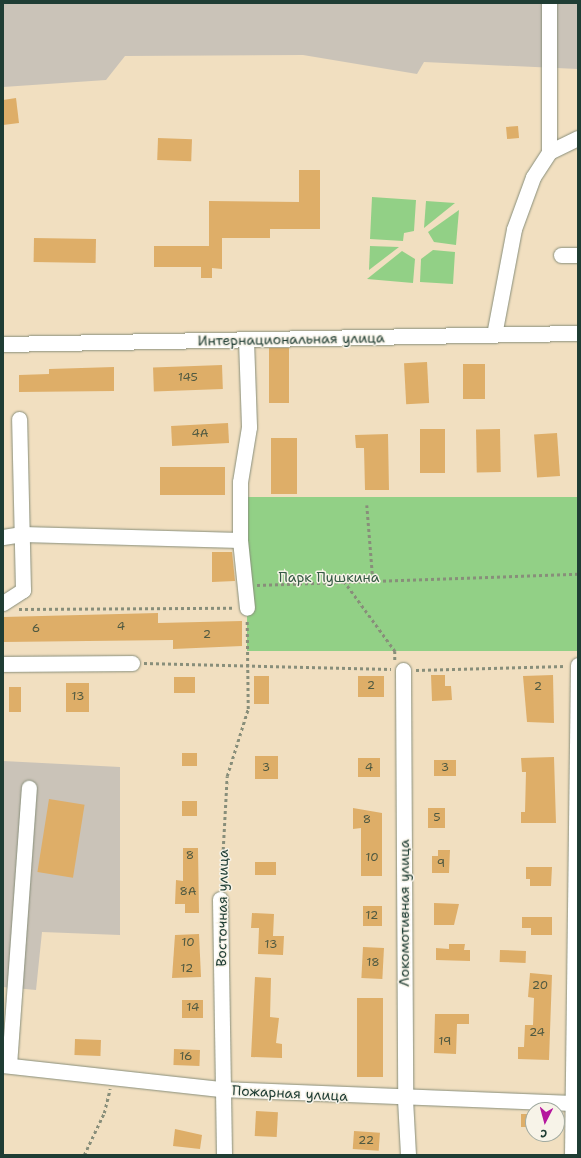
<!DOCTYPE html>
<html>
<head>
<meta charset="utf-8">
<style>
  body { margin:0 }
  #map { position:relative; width:581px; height:1158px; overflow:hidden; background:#f1dfc0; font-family:"Shantell Sans",sans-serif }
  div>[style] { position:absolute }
  .industrial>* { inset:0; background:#cac3b8 }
  .green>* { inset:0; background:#92d086; transform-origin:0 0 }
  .building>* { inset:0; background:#deae68; transform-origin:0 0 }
  .path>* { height:2.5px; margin-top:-1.25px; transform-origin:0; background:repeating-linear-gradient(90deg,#888e7a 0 3px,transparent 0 6px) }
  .roads { filter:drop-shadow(0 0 1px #888e7a) drop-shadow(0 0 1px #888e7a) }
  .minor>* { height:15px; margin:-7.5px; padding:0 7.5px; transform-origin:7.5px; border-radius:7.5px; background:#fff }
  span { translate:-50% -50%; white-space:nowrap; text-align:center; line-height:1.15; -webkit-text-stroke:3px #f7f3e8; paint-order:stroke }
  .number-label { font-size:12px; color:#4f5941 }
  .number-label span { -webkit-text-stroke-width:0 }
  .street-label { font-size:14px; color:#1f3d34 }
  .park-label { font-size:14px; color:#365a44 }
  .frame { position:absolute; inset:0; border:4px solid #1f3d34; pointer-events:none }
  .north { position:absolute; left:525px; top:1102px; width:40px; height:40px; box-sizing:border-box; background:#f7f3e8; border:1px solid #a1aaa0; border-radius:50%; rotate:186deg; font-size:11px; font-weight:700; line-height:16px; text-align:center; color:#1f3d34 }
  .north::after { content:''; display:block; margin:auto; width:14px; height:18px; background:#b5179e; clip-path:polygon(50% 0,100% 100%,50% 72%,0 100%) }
</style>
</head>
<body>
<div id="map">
  <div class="industrial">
    <div style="clip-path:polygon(3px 3px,578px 3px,578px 69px,424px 62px,417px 74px,303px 55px,125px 56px,106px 80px,3px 87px)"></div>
    <div style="clip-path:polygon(3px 761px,120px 767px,120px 935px,42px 932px,36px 990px,3px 987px)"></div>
  </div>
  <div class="green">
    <div style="clip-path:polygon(372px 197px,416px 200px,414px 231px,404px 233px,403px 241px,370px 239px)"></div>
    <div style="clip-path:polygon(426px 201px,455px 203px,424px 228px)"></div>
    <div style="clip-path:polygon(459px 210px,456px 245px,434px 242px,428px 232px)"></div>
    <div style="clip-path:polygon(370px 246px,399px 247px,369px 270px)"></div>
    <div style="clip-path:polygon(433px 250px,455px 252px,453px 284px,420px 282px,421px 259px)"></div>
    <div style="clip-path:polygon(402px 251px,415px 259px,413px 283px,367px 279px)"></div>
    <div style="left:578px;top:497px;width:154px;height:331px;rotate:90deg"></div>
  </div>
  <div class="building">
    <div style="clip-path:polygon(16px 98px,19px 123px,3px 125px,3px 100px)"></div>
    <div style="left:518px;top:126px;width:12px;height:12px;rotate:85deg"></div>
    <div style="left:158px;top:138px;width:34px;height:22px;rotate:2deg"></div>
    <div style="clip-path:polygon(299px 170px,320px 170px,320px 229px,270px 229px,270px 238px,222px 238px,222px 269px,212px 268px,212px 278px,201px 278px,201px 267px,154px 267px,154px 246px,209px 246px,209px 201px,299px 202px)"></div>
    <div style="left:34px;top:238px;width:62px;height:24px;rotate:1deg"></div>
    <div style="left:269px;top:348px;width:20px;height:55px"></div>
    <div style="left:427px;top:362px;width:41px;height:23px;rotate:87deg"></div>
    <div style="left:463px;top:364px;width:22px;height:35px"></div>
    <div style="left:222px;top:365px;width:24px;height:69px;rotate:88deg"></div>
    <div style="clip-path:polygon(114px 367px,114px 391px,19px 392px,19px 375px,49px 374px,49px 369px)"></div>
    <div style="left:228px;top:423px;width:20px;height:57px;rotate:87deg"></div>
    <div style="left:420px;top:429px;width:25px;height:44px"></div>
    <div style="left:500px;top:429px;width:43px;height:24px;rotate:89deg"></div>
    <div style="left:557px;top:433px;width:43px;height:23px;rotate:86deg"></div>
    <div style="clip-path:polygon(388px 434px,389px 490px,365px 490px,364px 448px,356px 448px,355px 435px)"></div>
    <div style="left:271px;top:438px;width:26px;height:56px"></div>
    <div style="left:225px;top:467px;width:28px;height:65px;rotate:90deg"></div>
    <div style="clip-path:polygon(212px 552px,232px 552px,235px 581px,212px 582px)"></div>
    <div style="clip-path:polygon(158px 613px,158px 623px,242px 621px,242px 646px,173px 649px,173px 640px,3px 642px,3px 617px)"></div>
    <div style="clip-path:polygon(431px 675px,445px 675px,445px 686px,451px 686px,452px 700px,432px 701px)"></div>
    <div style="clip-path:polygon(553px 675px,554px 723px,527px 722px,523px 676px)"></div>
    <div style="left:254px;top:676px;width:15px;height:28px"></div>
    <div style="left:358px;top:676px;width:26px;height:21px"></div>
    <div style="left:195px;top:677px;width:16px;height:21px;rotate:90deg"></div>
    <div style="left:66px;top:683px;width:23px;height:29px"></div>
    <div style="left:9px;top:687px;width:12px;height:25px"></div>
    <div style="left:182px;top:753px;width:15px;height:13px"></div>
    <div style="left:255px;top:756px;width:23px;height:23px"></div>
    <div style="clip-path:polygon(554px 757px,556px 823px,521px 823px,521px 812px,525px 812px,526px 772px,522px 772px,521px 758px)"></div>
    <div style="left:358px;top:758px;width:22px;height:19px"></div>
    <div style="left:434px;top:760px;width:22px;height:16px"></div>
    <div style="left:49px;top:799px;width:36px;height:74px;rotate:9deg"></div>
    <div style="left:182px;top:801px;width:15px;height:15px"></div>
    <div style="clip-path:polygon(353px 808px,382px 813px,382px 876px,361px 876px,361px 828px,353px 829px)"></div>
    <div style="left:428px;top:808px;width:17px;height:20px"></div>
    <div style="clip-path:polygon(183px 848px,198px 848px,199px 913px,185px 913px,185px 904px,175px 904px,176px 880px,183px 881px)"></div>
    <div style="clip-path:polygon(438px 850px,450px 850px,449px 873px,432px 873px,432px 856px,438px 856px)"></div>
    <div style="left:255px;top:862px;width:21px;height:13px"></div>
    <div style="clip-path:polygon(526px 867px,552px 867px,551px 886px,530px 886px,530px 879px,526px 879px)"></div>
    <div style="clip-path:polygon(434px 903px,459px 904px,454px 925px,434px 925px)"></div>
    <div style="left:363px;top:906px;width:19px;height:20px"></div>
    <div style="clip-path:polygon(252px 913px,274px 914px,273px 936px,284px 936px,283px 955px,258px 954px,259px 928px,251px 928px)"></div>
    <div style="clip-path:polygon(522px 917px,552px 917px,552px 935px,531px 935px,531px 928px,522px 928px)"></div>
    <div style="clip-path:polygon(199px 934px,201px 977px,172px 978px,175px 935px)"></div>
    <div style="clip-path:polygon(449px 944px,465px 944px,464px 950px,470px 950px,470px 961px,436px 960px,436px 948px,449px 949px)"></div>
    <div style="left:363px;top:947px;width:21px;height:31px;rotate:3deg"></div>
    <div style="left:500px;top:950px;width:26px;height:12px;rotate:2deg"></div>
    <div style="clip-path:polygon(530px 973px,552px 975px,549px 1060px,518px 1059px,518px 1047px,524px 1047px,525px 1025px,533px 1025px,534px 998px,528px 997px)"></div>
    <div style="clip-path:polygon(255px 977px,271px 978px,270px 1017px,279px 1018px,276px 1043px,282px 1044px,282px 1058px,251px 1057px)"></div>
    <div style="left:357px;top:998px;width:26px;height:79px"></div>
    <div style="left:182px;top:1000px;width:21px;height:18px"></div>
    <div style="clip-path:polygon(435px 1014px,469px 1014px,469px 1024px,457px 1024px,456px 1054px,434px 1053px)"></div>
    <div style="left:75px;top:1039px;width:26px;height:16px;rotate:2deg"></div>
    <div style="left:174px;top:1049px;width:26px;height:16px;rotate:2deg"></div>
    <div style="left:256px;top:1111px;width:22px;height:25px;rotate:3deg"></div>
    <div style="left:521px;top:1114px;width:12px;height:13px"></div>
    <div style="clip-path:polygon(175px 1129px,202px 1135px,200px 1149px,173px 1146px)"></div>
    <div style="left:354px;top:1131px;width:26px;height:18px;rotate:4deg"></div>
  </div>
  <div class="path">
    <div style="left:367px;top:505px;width:75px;rotate:85.4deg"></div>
    <div style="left:344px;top:581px;width:87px;rotate:53.9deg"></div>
    <div style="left:395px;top:651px;width:9px;rotate:90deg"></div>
    <div style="left:257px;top:585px;width:321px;rotate:-2deg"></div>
    <div style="left:19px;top:609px;width:215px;rotate:-0.3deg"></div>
    <div style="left:144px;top:663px;width:247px;rotate:1.4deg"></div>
    <div style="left:416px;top:670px;width:149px;rotate:-1.5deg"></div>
    <div style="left:221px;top:886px;width:110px;rotate:-86.9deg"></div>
    <div style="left:227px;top:776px;width:70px;rotate:-72.6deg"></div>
    <div style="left:248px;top:709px;width:88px;rotate:-90.7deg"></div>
    <div style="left:84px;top:1155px;width:47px;rotate:-64.5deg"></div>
    <div style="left:104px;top:1113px;width:25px;rotate:-76deg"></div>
  </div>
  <div class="roads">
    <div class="minor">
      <div style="left:549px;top:152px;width:32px;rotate:-26deg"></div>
      <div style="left:561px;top:255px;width:17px"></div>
      <div style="left:494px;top:335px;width:108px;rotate:-79.3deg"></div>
      <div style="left:514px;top:229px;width:55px;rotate:-69.9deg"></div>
      <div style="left:533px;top:177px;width:30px;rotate:-57deg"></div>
      <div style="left:549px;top:152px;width:149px;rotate:-90deg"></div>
      <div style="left:246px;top:340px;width:87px;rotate:88deg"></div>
      <div style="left:249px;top:427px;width:56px;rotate:99.3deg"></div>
      <div style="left:240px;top:482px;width:58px;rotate:90deg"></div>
      <div style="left:240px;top:540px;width:68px;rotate:84.1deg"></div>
      <div style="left:3px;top:344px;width:575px;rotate:-1.1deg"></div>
      <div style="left:3px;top:537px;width:19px;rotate:-9deg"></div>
      <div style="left:22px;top:534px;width:218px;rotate:1.6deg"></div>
      <div style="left:3px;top:603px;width:24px;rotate:-33deg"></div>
      <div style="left:23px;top:590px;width:171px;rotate:-91.3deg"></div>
      <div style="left:3px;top:664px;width:129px;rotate:-0.4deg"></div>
      <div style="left:403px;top:670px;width:429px;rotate:89.7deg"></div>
      <div style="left:405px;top:1099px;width:56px;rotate:86.9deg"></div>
      <div style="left:220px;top:899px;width:256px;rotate:89.1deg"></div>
      <div style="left:3px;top:1065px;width:220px;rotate:6.3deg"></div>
      <div style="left:222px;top:1089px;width:356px;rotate:2.3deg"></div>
      <div style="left:9px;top:1065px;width:278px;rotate:-85.9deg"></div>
      <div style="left:572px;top:1155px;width:490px;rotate:-89.3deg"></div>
    </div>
  </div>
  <div class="number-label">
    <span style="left:188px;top:378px">145</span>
    <span style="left:200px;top:434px">4А</span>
    <span style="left:121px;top:627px">4</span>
    <span style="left:36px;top:629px">6</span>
    <span style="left:207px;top:635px">2</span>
    <span style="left:371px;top:686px">2</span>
    <span style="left:538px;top:687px">2</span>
    <span style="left:78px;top:697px">13</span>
    <span style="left:266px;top:768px">3</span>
    <span style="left:369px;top:768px">4</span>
    <span style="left:445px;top:768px">3</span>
    <span style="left:437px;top:818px">5</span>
    <span style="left:367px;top:820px">8</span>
    <span style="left:190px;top:856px">8</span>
    <span style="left:372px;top:858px">10</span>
    <span style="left:441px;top:864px">9</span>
    <span style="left:188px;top:892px">8А</span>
    <span style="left:372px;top:916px">12</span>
    <span style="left:188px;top:943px">10</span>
    <span style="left:271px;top:945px">13</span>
    <span style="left:373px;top:963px">18</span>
    <span style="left:187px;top:969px">12</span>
    <span style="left:540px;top:986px">20</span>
    <span style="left:193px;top:1008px">14</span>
    <span style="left:537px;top:1033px">24</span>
    <span style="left:445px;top:1042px">19</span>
    <span style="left:186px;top:1057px">16</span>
    <span style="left:366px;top:1141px">22</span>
  </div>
  <div class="street-label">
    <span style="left:291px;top:339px;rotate:-1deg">Интернациональная улица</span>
    <span style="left:222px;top:908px;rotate:-89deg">Восточная улица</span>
    <span style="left:404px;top:913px;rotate:-90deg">Локомотивная улица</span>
    <span style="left:290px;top:1093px;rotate:3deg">Пожарная улица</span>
  </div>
  <div class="park-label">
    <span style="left:329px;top:577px">Парк Пушкина</span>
  </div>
  <div class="frame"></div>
  <div class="north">С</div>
</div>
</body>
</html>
